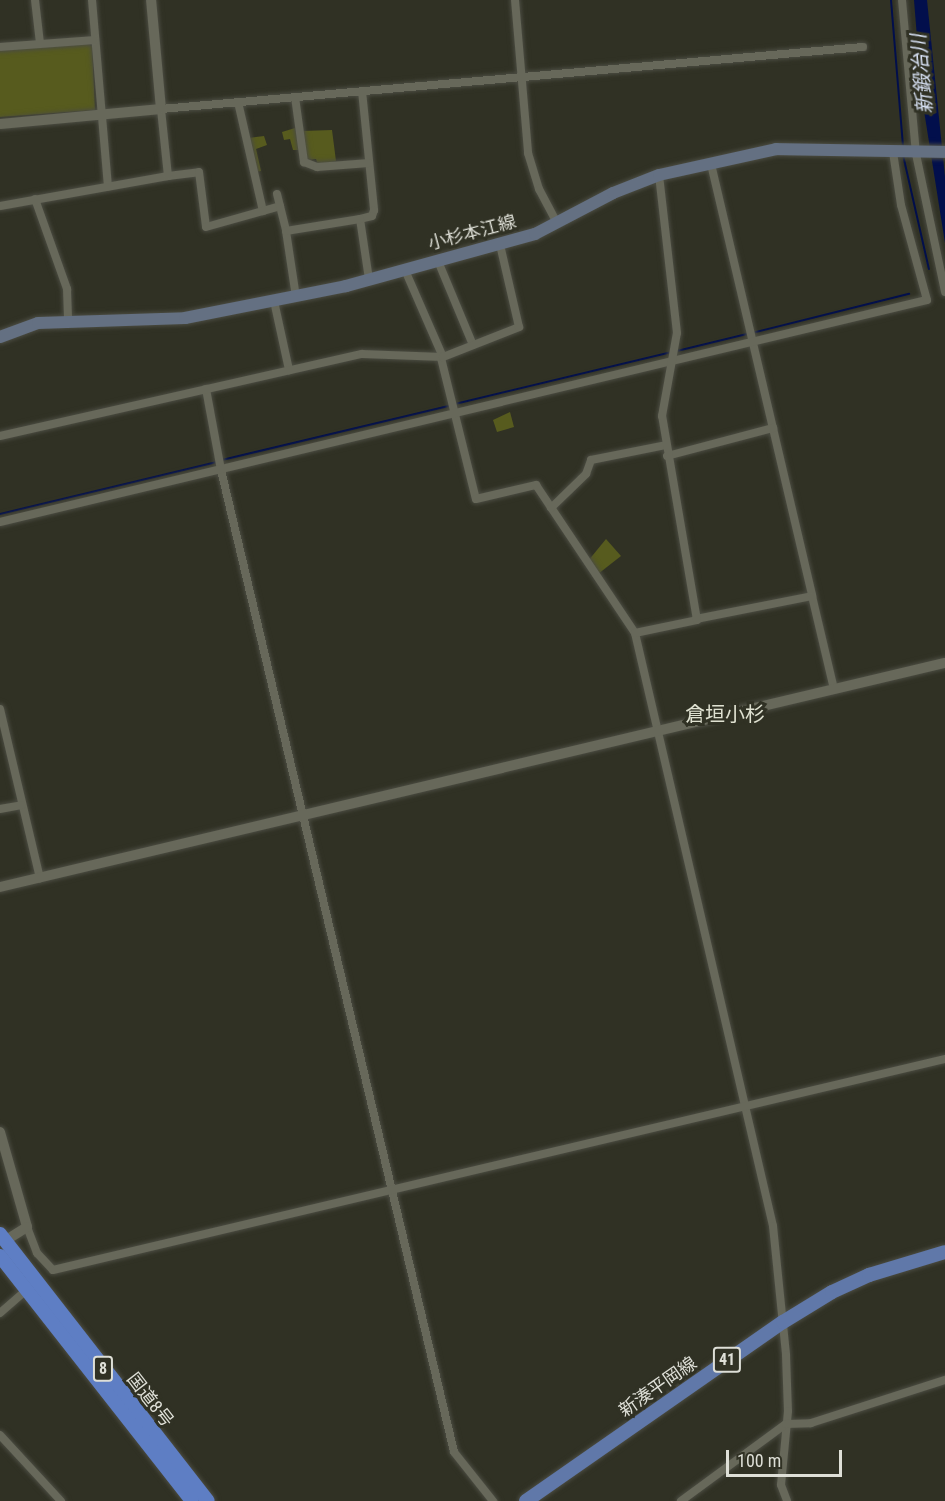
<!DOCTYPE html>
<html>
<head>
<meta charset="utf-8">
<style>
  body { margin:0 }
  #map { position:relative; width:945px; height:1501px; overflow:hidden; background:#303124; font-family:"Roboto Condensed","Noto Sans JP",sans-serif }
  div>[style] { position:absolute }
  .green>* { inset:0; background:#575b1e }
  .water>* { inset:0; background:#020f4c }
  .stream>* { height:2px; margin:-1px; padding:0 1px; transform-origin:1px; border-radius:1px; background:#020f4c }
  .roads { filter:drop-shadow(0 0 2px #4b4c42) drop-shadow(0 0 2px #4b4c42) }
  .minor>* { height:8px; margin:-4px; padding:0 4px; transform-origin:4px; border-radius:4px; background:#67685a }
  .tertiary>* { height:10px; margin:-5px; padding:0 5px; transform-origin:5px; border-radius:5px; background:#67685a }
  .secondary>* { height:12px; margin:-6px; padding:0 6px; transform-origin:6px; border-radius:6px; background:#647082 }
  .primary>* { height:14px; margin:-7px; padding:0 7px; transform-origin:7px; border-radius:7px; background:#6078a9 }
  .trunk>* { height:14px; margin:-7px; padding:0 7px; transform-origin:7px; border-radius:7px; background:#5e7ec4 }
  span { translate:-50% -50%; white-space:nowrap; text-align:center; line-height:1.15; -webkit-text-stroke:6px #303124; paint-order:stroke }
  .shield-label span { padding:2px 4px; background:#303124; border:2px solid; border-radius:4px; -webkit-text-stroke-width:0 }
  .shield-label { font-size:16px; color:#dedfd7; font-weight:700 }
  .street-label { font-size:18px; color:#dedfd7 }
  .water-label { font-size:20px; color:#d9e3f6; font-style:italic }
  .neighbourhood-label { font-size:20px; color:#dfe1d1 }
  .scale { position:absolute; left:726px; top:1450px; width:116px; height:27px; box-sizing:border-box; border:3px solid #dedfd7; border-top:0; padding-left:8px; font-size:18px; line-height:21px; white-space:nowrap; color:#dedfd7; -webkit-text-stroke:4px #303124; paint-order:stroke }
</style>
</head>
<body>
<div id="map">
  <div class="green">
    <div style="clip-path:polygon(88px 44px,92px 46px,95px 110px,0 117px,0 50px)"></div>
    <div style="clip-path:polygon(295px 128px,299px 150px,293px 150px,290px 139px,284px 140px,282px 132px)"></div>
    <div style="clip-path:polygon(332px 130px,336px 161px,318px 165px,316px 159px,307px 160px,302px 131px)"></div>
    <div style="clip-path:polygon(264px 136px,267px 145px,256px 149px,261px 171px,256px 172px,249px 138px)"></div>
    <div style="clip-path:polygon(510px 412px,514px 427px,497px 432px,493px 420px)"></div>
    <div style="clip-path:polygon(606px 539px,621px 556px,598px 574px,588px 561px)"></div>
  </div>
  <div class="water">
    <div style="clip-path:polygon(914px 0,927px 0,945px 177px,945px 243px,922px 98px)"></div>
  </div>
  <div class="stream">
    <div style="left:891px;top:0;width:146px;rotate:85.3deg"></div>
    <div style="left:903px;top:155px;width:117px;rotate:77.2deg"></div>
    <div style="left:752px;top:333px;width:162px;rotate:-14deg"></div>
    <div style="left:677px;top:351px;width:72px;rotate:-13.7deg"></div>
    <div style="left:455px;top:404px;width:222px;rotate:-13.5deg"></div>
    <div style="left:222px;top:460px;width:233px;rotate:-13.4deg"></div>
    <div style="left:0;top:514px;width:222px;rotate:-13.5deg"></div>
  </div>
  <div class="roads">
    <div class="minor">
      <div style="left:35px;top:0;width:43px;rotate:83.4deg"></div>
      <div style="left:92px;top:0;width:187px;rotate:85.1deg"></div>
      <div style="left:515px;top:0;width:154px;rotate:85.1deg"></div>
      <div style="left:528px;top:153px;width:38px;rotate:73deg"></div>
      <div style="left:539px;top:189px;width:38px;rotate:62deg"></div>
      <div style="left:902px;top:0;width:155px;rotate:84.8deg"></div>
      <div style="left:916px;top:154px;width:141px;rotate:78.1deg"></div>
      <div style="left:0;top:47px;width:95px;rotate:-4.2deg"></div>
      <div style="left:362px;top:91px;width:120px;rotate:84.2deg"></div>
      <div style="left:374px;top:210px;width:6px;rotate:108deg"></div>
      <div style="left:372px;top:216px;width:12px;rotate:166deg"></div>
      <div style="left:360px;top:219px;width:61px;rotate:81.5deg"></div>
      <div style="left:295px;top:97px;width:66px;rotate:82.1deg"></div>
      <div style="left:304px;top:162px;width:14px;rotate:21deg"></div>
      <div style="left:317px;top:167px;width:52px;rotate:-4.4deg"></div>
      <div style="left:238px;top:102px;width:112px;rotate:77.1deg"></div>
      <div style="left:711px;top:164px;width:444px;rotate:76.8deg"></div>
      <div style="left:168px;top:176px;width:31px;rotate:-7deg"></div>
      <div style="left:199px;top:172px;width:55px;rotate:82.7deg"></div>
      <div style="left:206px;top:227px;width:77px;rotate:-15.8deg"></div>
      <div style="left:277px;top:194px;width:38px;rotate:76deg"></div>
      <div style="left:35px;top:199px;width:96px;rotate:70.4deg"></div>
      <div style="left:67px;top:289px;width:34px;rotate:88deg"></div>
      <div style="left:0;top:206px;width:171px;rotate:-10.1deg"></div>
      <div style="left:168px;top:176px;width:67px;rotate:-96deg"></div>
      <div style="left:161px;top:109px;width:705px;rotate:-5.05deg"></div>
      <div style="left:438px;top:261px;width:91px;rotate:67.4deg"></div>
      <div style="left:405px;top:270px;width:95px;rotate:66.4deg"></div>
      <div style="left:296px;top:297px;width:67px;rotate:-98.6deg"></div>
      <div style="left:286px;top:231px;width:75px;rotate:-9.2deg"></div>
      <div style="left:274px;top:301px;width:71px;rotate:77.7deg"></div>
      <div style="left:441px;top:358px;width:145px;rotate:76.1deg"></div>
      <div style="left:476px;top:499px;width:62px;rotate:-13.1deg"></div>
      <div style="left:536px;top:485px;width:178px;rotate:56.2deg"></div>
      <div style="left:635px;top:633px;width:609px;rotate:76.9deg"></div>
      <div style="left:773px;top:1226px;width:130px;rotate:84.2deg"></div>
      <div style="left:786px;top:1355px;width:56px;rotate:88deg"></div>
      <div style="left:788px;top:1411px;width:74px;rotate:95.4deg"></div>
      <div style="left:781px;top:1485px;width:17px;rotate:69deg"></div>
      <div style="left:206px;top:389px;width:82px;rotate:79.5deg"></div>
      <div style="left:221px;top:470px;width:1009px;rotate:76.65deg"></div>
      <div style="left:454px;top:1452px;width:63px;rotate:51.5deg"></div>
      <div style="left:0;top:436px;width:371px;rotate:-12.8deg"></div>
      <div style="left:362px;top:354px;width:81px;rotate:2.1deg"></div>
      <div style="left:443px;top:357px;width:82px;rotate:-21.5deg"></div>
      <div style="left:519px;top:327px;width:84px;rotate:-103deg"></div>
      <div style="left:667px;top:456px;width:110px;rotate:-14.8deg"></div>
      <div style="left:551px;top:508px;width:49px;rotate:-44.2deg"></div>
      <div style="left:586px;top:474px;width:15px;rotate:-70deg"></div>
      <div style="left:591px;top:460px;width:76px;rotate:-11.3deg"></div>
      <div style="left:0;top:522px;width:953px;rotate:-13.47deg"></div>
      <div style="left:927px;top:300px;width:98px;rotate:-105.3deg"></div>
      <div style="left:901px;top:205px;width:54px;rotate:-98.6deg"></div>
      <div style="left:696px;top:619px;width:118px;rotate:-11.2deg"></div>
      <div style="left:812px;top:596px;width:96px;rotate:76.7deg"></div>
      <div style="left:635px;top:633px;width:63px;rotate:-11.8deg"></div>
      <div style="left:697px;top:620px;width:207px;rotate:-99.7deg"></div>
      <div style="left:662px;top:416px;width:84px;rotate:-79.8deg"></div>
      <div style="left:677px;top:333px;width:159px;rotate:-96.5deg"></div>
      <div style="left:0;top:709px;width:174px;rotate:76.7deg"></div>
      <div style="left:0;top:809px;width:22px;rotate:-10deg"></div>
      <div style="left:27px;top:1227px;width:28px;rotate:69deg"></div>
      <div style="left:37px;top:1253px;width:23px;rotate:47deg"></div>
      <div style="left:53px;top:1270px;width:917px;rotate:-13.31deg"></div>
      <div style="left:0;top:1313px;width:35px;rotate:-41deg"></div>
      <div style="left:0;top:1435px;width:90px;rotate:47.3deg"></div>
      <div style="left:681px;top:1501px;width:130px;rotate:-36.3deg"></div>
      <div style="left:786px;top:1424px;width:25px;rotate:-2deg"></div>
      <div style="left:811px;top:1423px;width:141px;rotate:-17.8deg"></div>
    </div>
    <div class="tertiary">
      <div style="left:0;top:124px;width:162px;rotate:-5.3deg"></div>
      <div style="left:161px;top:109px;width:109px;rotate:-95.2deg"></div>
      <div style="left:0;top:887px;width:971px;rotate:-13.34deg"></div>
      <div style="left:0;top:1132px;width:99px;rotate:74.1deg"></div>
      <div style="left:27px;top:1227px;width:26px;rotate:148deg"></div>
    </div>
    <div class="secondary">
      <div style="left:0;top:337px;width:40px;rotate:-20.2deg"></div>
      <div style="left:38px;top:323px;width:147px;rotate:-1.9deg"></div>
      <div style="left:185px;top:318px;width:164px;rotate:-11.2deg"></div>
      <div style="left:346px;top:286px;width:196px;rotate:-15.4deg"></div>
      <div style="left:535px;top:234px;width:88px;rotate:-27.7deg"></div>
      <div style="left:613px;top:193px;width:49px;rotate:-21.4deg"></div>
      <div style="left:659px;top:175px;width:120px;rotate:-12.5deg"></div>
      <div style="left:776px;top:149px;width:169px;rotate:1deg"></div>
    </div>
    <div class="primary">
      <div style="left:526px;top:1501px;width:313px;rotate:-34.9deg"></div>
      <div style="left:783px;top:1322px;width:57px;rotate:-31.5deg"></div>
      <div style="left:832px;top:1292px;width:41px;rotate:-24.7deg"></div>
      <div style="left:869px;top:1275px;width:79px;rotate:-16.8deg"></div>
    </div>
    <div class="trunk">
      <div style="left:0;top:1234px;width:338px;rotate:52.1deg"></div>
      <div style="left:0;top:1256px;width:311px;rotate:51.9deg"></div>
    </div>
  </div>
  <div class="shield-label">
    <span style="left:727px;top:1360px">41</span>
    <span style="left:103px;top:1369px">8</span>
  </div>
  <div class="street-label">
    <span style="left:472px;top:233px;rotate:-15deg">小杉本江線</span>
    <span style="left:658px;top:1387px;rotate:-35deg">新湊平岡線</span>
    <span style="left:150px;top:1400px;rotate:52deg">国道8号</span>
  </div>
  <div class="water-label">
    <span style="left:922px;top:74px;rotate:-95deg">新鍛冶川</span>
  </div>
  <div class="neighbourhood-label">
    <span style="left:725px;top:714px">倉垣小杉</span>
  </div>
  <div class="scale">100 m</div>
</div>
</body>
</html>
